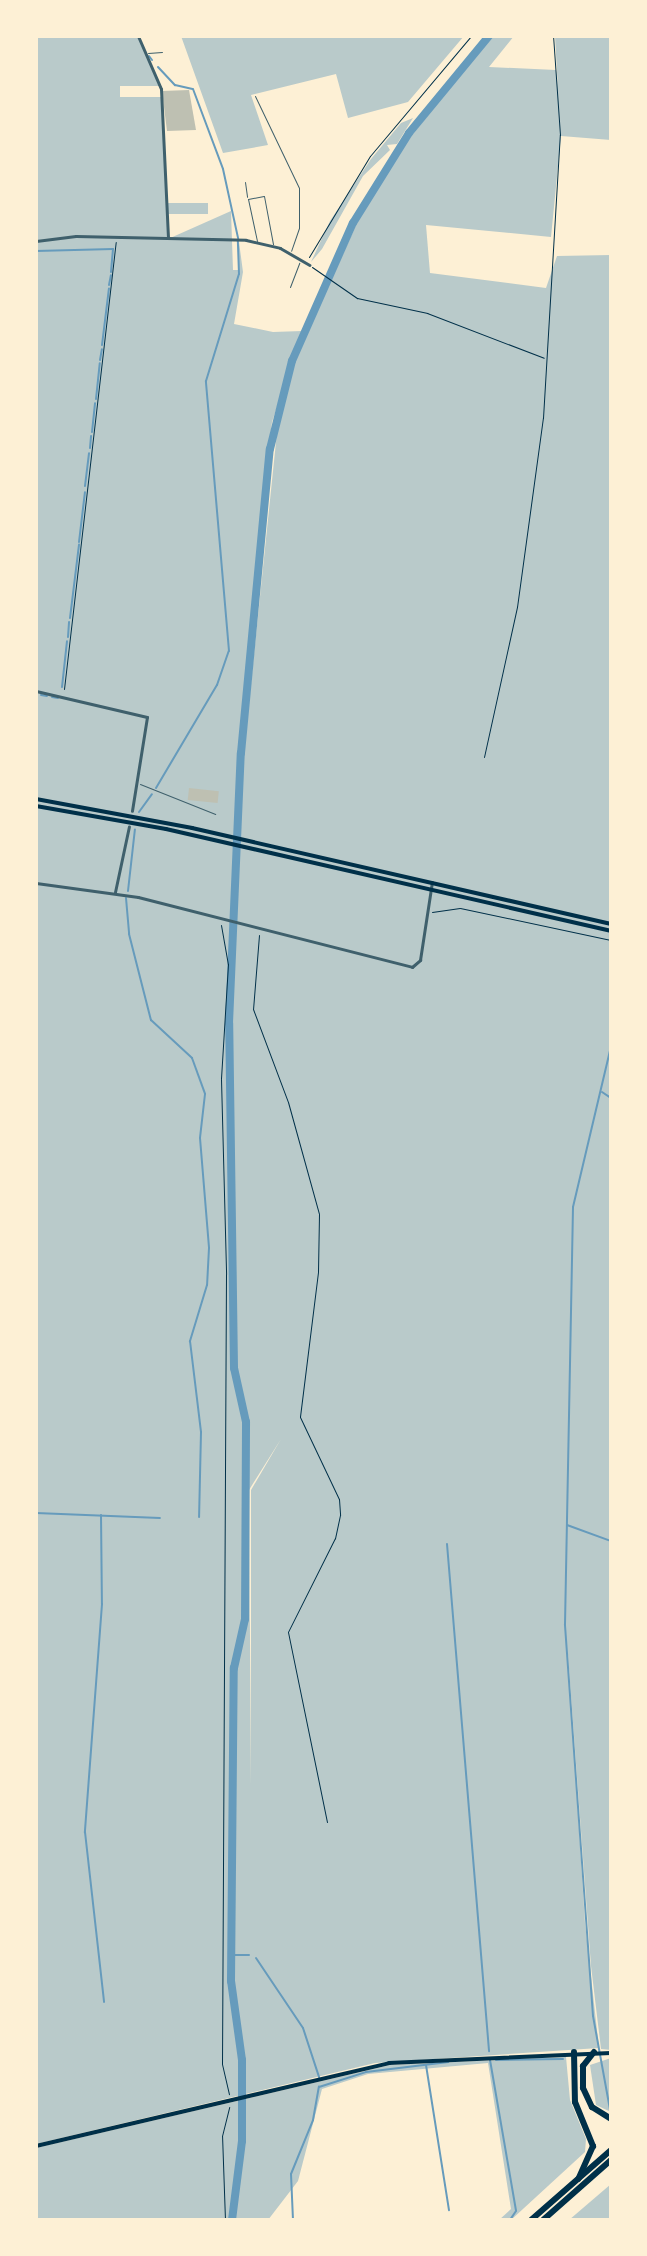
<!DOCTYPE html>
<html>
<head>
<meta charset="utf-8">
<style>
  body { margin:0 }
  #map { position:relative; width:647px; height:2256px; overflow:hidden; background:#fdf0d5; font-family:"Asap Condensed",sans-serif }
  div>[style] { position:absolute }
  .green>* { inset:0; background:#b9caca; transform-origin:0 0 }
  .stream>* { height:2px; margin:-1px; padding:0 1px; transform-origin:1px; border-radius:1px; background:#669bbc }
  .river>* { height:8px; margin:-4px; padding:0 4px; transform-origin:4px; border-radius:4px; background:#669bbc }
  .building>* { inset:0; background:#bec0b2; transform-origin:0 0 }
  .path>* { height:1px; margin:-0.5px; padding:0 0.5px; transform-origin:0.5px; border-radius:0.5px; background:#003049 }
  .service>* { height:1px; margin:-0.5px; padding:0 0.5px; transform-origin:0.5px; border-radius:0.5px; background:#3f606c }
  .minor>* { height:3px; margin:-1.5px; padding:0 1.5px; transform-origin:1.5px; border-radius:1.5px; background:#3f606c }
  .secondary>* { height:4px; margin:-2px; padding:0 2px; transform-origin:2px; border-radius:2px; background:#003049 }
  .primary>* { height:4px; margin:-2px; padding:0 2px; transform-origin:2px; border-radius:2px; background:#003049 }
  .motorway>* { height:6px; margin:-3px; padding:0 3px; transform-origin:3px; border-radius:3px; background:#003049 }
  span { translate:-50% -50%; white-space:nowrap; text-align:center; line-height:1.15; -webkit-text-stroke:7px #fdf0d5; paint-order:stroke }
  .frame { position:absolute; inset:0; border:38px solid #fdf0d5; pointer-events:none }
</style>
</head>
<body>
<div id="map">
  <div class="green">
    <div style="clip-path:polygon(evenodd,36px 36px,138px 36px,160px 86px,120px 86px,120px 97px,161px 97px,168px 239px,231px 211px,233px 270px,238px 270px,239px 242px,243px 272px,234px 324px,273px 332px,302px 331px,272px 422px,266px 467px,234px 848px,279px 413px,297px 355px,363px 210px,398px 153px,491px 36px,514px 36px,489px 67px,556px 70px,558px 90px,555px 36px,611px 36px,611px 140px,561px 136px,551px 237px,426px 225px,430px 273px,546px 288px,557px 256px,611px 255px,611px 2050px,601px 2049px,591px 1966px,567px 1641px,585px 1923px,599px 2048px,375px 2063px,36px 2144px,36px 36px,281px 1439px,251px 1490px,251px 1787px,249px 1490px,281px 1439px)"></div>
    <div style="clip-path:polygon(181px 36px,464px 36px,408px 102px,348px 118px,336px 74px,251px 95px,268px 145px,223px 153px)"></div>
    <div style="clip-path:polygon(413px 118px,397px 144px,387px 145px,390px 150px,363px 176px,322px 249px,311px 262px,330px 221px,371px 159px,401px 123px)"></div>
    <div style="left:208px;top:203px;width:11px;height:40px;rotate:90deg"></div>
    <div style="clip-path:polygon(566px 2057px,570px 2100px,586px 2139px,585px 2152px,511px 2220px,499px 2220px,511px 2209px,488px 2063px,368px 2074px,322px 2089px,298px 2181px,268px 2220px,36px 2220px,36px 2148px,390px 2065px)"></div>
    <div style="clip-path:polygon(611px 2058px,611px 2112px,596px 2105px,590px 2065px)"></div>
    <div style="clip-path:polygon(611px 2184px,611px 2220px,569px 2220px)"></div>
  </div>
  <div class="stream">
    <div style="left:149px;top:56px;width:5px;rotate:53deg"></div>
    <div style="left:158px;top:67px;width:25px;rotate:47deg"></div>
    <div style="left:175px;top:85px;width:18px;rotate:13deg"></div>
    <div style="left:193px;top:89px;width:85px;rotate:69.4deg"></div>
    <div style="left:223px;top:169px;width:71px;rotate:77.7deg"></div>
    <div style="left:36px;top:251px;width:77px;rotate:-1.5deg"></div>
    <div style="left:113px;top:249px;width:23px;rotate:95deg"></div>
    <div style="left:109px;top:285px;width:10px;rotate:-79deg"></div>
    <div style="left:102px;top:345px;width:57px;rotate:-83deg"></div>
    <div style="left:100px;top:360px;width:11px;rotate:-80deg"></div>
    <div style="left:96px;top:399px;width:36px;rotate:-84deg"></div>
    <div style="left:92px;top:432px;width:29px;rotate:-84deg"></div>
    <div style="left:90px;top:448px;width:12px;rotate:-85deg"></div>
    <div style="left:85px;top:486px;width:33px;rotate:-83deg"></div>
    <div style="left:79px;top:542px;width:50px;rotate:-83.2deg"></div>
    <div style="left:70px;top:618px;width:74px;rotate:-83deg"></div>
    <div style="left:68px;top:637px;width:15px;rotate:-86deg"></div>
    <div style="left:62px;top:687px;width:46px;rotate:-83.8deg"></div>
    <div style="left:41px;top:695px;width:6px;rotate:9deg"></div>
    <div style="left:52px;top:697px;width:6px;rotate:9deg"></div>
    <div style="left:156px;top:788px;width:120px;rotate:-59.4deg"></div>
    <div style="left:217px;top:685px;width:36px;rotate:-71deg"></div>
    <div style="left:229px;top:651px;width:271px;rotate:-94.9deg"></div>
    <div style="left:206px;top:381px;width:112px;rotate:-72.9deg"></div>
    <div style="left:239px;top:274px;width:33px;rotate:-92deg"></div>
    <div style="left:139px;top:812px;width:22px;rotate:-54deg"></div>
    <div style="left:128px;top:891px;width:62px;rotate:-83.6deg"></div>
    <div style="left:126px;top:898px;width:36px;rotate:85deg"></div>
    <div style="left:129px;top:934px;width:89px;rotate:75.7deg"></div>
    <div style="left:151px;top:1020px;width:56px;rotate:42.8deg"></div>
    <div style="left:192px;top:1058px;width:38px;rotate:70deg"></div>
    <div style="left:205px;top:1094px;width:44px;rotate:96.5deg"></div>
    <div style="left:200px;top:1138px;width:110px;rotate:85.3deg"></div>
    <div style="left:209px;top:1248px;width:37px;rotate:93deg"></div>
    <div style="left:207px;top:1285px;width:59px;rotate:106.9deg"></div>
    <div style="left:190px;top:1341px;width:92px;rotate:83.1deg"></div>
    <div style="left:201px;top:1432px;width:85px;rotate:91.3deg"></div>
    <div style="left:602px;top:1092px;width:11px;rotate:34deg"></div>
    <div style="left:36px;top:1513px;width:124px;rotate:2.3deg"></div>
    <div style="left:101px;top:1515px;width:89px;rotate:89.4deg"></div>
    <div style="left:102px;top:1604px;width:229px;rotate:94.3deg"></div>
    <div style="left:85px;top:1832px;width:171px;rotate:83.6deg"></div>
    <div style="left:567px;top:1525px;width:47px;rotate:20deg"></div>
    <div style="left:447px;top:1544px;width:509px;rotate:85.26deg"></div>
    <div style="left:232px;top:1955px;width:17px"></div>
    <div style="left:256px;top:1958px;width:84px;rotate:56.1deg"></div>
    <div style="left:303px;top:2028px;width:52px;rotate:71.9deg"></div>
    <div style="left:490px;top:2060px;width:153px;rotate:80.2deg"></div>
    <div style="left:516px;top:2211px;width:11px;rotate:124deg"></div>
    <div style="left:496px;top:2060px;width:67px;rotate:-0.9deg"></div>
    <div style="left:426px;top:2065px;width:147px;rotate:81deg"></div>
    <div style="left:319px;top:2087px;width:49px;rotate:-17.7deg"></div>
    <div style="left:366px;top:2072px;width:83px;rotate:-7deg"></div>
    <div style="left:611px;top:2115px;width:101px;rotate:-100.3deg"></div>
    <div style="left:593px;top:2016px;width:393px;rotate:-94.1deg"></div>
    <div style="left:565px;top:1624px;width:417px;rotate:-88.9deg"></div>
    <div style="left:573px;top:1207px;width:165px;rotate:-76.7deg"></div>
    <div style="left:293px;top:2220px;width:46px;rotate:-92.5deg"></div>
    <div style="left:291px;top:2174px;width:58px;rotate:-67.8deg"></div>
    <div style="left:313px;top:2120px;width:34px;rotate:-80deg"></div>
  </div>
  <div class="river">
    <div style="left:232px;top:2220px;width:80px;rotate:-82.8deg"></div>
    <div style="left:242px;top:2141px;width:81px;rotate:-90deg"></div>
    <div style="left:242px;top:2060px;width:80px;rotate:-97.9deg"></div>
    <div style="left:231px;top:1981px;width:313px;rotate:-89.5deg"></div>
    <div style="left:234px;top:1668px;width:50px;rotate:-77.3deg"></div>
    <div style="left:245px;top:1619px;width:197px;rotate:-89.7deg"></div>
    <div style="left:246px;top:1422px;width:55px;rotate:-102.5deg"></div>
    <div style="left:234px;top:1368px;width:345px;rotate:-90.8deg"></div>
    <div style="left:229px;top:1023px;width:270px;rotate:-87.5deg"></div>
    <div style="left:241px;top:753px;width:305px;rotate:-84.6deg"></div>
    <div style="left:270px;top:449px;width:91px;rotate:-76deg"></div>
    <div style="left:292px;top:361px;width:151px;rotate:-66.2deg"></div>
    <div style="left:353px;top:223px;width:106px;rotate:-58.1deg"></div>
    <div style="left:409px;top:133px;width:126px;rotate:-50.5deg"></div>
  </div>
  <div class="building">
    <div style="clip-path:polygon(189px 90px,196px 130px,167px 131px,162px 91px)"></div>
    <div style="left:189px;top:788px;width:30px;height:12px;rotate:6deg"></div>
  </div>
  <div class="path">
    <div style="left:309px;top:257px;width:118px;rotate:-58.9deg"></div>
    <div style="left:370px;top:156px;width:157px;rotate:-49.9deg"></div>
    <div style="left:312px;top:267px;width:55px;rotate:34.6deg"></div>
    <div style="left:357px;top:298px;width:72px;rotate:12.1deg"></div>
    <div style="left:427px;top:313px;width:125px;rotate:21deg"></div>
    <div style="left:64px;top:689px;width:450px;rotate:-83.4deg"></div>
    <div style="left:484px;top:757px;width:154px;rotate:-77.6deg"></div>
    <div style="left:517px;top:607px;width:191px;rotate:-82.2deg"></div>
    <div style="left:543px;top:418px;width:284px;rotate:-86.6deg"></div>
    <div style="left:560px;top:135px;width:99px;rotate:-94deg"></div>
    <div style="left:432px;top:912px;width:28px;rotate:-8deg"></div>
    <div style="left:460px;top:908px;width:154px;rotate:12deg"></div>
    <div style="left:221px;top:925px;width:40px;rotate:80deg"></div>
    <div style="left:228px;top:964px;width:115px;rotate:93.5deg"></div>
    <div style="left:221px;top:1079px;width:195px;rotate:88.5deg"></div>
    <div style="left:226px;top:1274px;width:790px;rotate:90.29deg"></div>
    <div style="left:222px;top:2064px;width:31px;rotate:77deg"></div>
    <div style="left:259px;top:935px;width:74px;rotate:94.6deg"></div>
    <div style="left:253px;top:1009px;width:99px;rotate:69.4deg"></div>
    <div style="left:288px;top:1102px;width:116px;rotate:74.5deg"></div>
    <div style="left:319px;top:1214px;width:58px;rotate:91deg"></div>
    <div style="left:318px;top:1272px;width:146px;rotate:97.1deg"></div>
    <div style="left:300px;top:1417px;width:91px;rotate:64.6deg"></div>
    <div style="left:339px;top:1499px;width:16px;rotate:86deg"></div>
    <div style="left:340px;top:1515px;width:24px;rotate:102deg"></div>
    <div style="left:335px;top:1538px;width:105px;rotate:116.6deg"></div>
    <div style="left:288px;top:1632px;width:194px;rotate:78.4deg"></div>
    <div style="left:225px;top:2220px;width:84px;rotate:-92deg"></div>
    <div style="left:222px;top:2136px;width:30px;rotate:-76deg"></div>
  </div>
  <div class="service">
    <div style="left:148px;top:53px;width:14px;rotate:-4deg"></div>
    <div style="left:255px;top:96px;width:102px;rotate:64.4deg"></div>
    <div style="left:299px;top:188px;width:40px;rotate:90deg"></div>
    <div style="left:299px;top:228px;width:24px;rotate:109deg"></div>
    <div style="left:245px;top:182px;width:15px;rotate:82deg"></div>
    <div style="left:257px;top:241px;width:43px;rotate:-102.1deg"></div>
    <div style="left:248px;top:199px;width:16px;rotate:-11deg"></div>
    <div style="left:264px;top:196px;width:49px;rotate:79.4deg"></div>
    <div style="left:290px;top:287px;width:26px;rotate:-69deg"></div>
    <div style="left:140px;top:784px;width:81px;rotate:21.8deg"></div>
  </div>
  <div class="minor">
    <div style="left:138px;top:36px;width:58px;rotate:66.5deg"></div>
    <div style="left:161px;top:89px;width:149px;rotate:87.3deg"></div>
    <div style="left:36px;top:241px;width:40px;rotate:-7.1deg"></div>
    <div style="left:76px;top:236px;width:170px;rotate:1.3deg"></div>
    <div style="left:246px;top:240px;width:35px;rotate:13deg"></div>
    <div style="left:280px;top:248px;width:34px;rotate:30deg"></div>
    <div style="left:36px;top:691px;width:114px;rotate:13.2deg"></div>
    <div style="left:147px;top:717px;width:95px;rotate:99.1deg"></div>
    <div style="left:36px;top:883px;width:103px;rotate:7.8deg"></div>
    <div style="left:138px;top:897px;width:283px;rotate:14.3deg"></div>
    <div style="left:412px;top:967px;width:11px;rotate:-41deg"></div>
    <div style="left:420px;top:960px;width:79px;rotate:-81.3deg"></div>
    <div style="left:115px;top:892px;width:67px;rotate:-78deg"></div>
  </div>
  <div class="secondary">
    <div style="left:36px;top:2146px;width:363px;rotate:-13.2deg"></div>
    <div style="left:389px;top:2063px;width:222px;rotate:-2.6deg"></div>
  </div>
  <div class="primary">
    <div style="left:36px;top:799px;width:159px;rotate:10.5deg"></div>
    <div style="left:192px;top:828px;width:430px;rotate:12.9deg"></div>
    <div style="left:36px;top:806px;width:132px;rotate:10deg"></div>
    <div style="left:166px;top:829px;width:457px;rotate:12.9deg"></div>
  </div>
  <div class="motorway">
    <div style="left:574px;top:2052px;width:50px;rotate:88.9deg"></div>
    <div style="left:575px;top:2102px;width:48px;rotate:67.8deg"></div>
    <div style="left:593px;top:2146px;width:36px;rotate:114deg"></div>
    <div style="left:594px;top:2052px;width:18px;rotate:128deg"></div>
    <div style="left:583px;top:2066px;width:22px;rotate:90deg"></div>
    <div style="left:583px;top:2088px;width:21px;rotate:65deg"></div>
    <div style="left:592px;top:2107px;width:22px;rotate:32deg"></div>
    <div style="left:531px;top:2220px;width:106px;rotate:-41.2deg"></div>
    <div style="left:543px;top:2220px;width:91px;rotate:-41.4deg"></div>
  </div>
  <div class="frame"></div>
</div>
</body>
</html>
